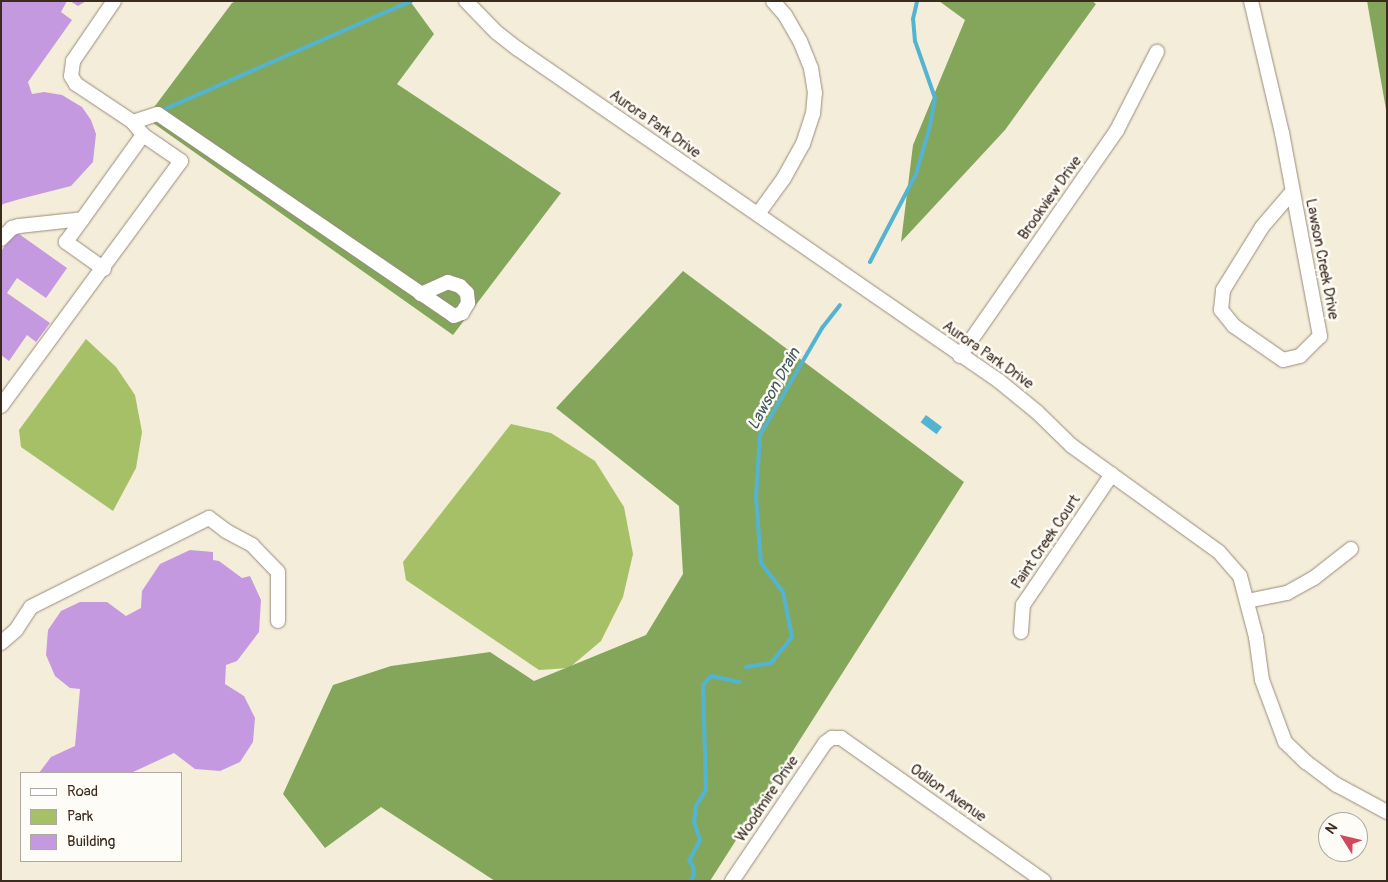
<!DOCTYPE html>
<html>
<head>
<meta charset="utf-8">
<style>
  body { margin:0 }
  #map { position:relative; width:1388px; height:882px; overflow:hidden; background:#f4edd9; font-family:Pangolin,sans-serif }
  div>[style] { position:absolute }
  .green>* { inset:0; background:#a5c066 }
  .forest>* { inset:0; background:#84a65b }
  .water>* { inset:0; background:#53b4d2; transform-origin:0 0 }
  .stream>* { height:4px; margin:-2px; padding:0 2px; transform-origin:2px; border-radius:2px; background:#53b4d2 }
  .building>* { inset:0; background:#c599e0 }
  .roads { filter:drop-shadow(0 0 1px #988c7c) drop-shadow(0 0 1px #988c7c) }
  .minor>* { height:14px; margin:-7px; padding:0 7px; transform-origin:7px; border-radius:7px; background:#fff }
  span { translate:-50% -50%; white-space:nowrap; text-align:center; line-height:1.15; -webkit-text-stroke:5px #fdfcf7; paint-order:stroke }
  .street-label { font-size:15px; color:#3b2a1e }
  .water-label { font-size:16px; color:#435a5d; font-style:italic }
  .frame { position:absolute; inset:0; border:2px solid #3b2a1e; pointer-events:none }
  .legend { position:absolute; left:20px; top:772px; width:162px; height:90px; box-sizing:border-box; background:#fdfcf7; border:1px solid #afa8a0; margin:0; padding:6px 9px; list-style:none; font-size:15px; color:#3b2a1e }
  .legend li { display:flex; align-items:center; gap:10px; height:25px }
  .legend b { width:25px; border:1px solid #afa8a0 }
  .north { position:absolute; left:1318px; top:812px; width:50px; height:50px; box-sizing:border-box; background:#fdfcf7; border:1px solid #afa8a0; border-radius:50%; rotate:306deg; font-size:14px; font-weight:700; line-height:20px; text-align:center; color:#3b2a1e }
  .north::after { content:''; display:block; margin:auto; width:18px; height:22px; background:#d1495b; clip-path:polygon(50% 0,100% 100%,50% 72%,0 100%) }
</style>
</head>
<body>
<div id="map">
  <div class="green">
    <div style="clip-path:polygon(86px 339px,116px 367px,135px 395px,142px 432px,136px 468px,113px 511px,21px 447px,19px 430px)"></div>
    <div style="clip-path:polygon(511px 424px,551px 433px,595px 461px,624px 507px,633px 554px,623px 597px,601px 641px,569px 668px,539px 670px,406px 580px,403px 562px)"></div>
  </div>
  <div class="forest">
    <div style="clip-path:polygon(236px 1px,410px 1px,434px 34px,397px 84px,561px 193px,453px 335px,146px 118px,232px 3px)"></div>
    <div style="clip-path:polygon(939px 1px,1092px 1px,1096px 4px,1005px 130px,901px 242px,913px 145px,965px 20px)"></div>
    <div style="clip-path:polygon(1367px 1px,1387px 1px,1387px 115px)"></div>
    <div style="clip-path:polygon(683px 271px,964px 482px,710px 881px,495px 881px,381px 807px,325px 848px,283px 794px,333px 685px,391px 666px,490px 652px,534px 681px,646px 635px,683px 574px,679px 506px,556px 408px)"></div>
  </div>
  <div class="water">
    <div style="left:926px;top:415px;width:20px;height:9px;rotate:37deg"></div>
  </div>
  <div class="stream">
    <div style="left:165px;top:109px;width:269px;rotate:-23.7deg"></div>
    <div style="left:870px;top:262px;width:99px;rotate:-62.4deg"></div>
    <div style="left:916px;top:174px;width:50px;rotate:-73.7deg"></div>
    <div style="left:930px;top:126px;width:28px;rotate:-80deg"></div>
    <div style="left:935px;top:98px;width:60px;rotate:-109.3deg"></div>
    <div style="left:915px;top:41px;width:22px;rotate:-95deg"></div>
    <div style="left:913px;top:19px;width:18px;rotate:-77deg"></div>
    <div style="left:746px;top:667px;width:25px;rotate:-9deg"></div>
    <div style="left:771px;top:663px;width:33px;rotate:-51deg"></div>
    <div style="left:792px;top:637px;width:46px;rotate:-101.3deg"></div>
    <div style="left:783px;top:592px;width:36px;rotate:-127deg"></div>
    <div style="left:761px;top:563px;width:67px;rotate:-94.3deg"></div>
    <div style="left:756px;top:496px;width:61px;rotate:-86.2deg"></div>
    <div style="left:760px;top:435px;width:124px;rotate:-59.9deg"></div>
    <div style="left:822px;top:328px;width:29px;rotate:-52deg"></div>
    <div style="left:691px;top:881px;width:8px;rotate:-67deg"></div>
    <div style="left:694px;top:874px;width:8px;rotate:-97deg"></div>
    <div style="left:693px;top:866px;width:6px;rotate:-129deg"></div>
    <div style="left:689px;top:861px;width:24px;rotate:-62deg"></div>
    <div style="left:700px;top:840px;width:19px;rotate:-108deg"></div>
    <div style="left:694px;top:822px;width:16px;rotate:-83deg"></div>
    <div style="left:696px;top:806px;width:19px;rotate:-58deg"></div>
    <div style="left:706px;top:790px;width:105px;rotate:-91.6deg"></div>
    <div style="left:703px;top:685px;width:12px;rotate:-48deg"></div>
    <div style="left:711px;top:676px;width:29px;rotate:12deg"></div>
  </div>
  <div class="building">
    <div style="clip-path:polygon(1px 1px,67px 1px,61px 12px,72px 20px,28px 82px,32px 94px,44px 92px,62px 95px,82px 107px,91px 120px,96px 134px,93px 162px,71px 186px,20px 199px,3px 204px,1px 207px)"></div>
    <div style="clip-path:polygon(70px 1px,86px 1px,78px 6px)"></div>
    <div style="clip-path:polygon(19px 234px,67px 268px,46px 298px,17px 278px,7px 293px,50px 323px,36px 342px,27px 335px,9px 361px,1px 355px,1px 251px,13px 235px)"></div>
    <div style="clip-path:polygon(190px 550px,213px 552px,213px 560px,219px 561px,242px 578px,250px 576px,261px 600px,259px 632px,237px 661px,226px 665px,225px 684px,244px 696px,255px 718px,253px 742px,240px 762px,220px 771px,195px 769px,174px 753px,131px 773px,39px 773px,51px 757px,75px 746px,80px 689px,70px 688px,55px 676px,46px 655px,48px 630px,61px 611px,80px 602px,107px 602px,126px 616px,141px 608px,142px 591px,160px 564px)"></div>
  </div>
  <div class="roads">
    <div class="minor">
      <div style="left:466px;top:1px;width:43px;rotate:45.9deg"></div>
      <div style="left:496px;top:32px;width:28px;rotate:38deg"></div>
      <div style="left:518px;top:49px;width:584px;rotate:34.61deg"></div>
      <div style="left:999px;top:381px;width:49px;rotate:39.2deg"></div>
      <div style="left:1037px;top:412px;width:49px;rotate:44.2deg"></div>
      <div style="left:1072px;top:446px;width:181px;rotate:35.8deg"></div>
      <div style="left:1219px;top:552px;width:32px;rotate:49deg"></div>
      <div style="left:1240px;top:576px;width:63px;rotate:75.3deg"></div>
      <div style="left:1256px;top:637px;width:43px;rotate:82.1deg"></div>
      <div style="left:1262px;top:680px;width:66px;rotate:69.6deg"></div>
      <div style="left:1285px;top:742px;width:29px;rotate:44deg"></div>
      <div style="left:1306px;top:762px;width:39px;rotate:37deg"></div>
      <div style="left:1337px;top:785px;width:57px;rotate:28.4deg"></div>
      <div style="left:1251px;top:1px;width:136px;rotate:76.8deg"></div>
      <div style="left:1282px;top:133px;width:207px;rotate:79.4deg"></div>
      <div style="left:1320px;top:336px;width:28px;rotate:135deg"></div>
      <div style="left:1300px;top:356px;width:17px;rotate:167deg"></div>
      <div style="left:1283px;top:360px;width:60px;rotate:-145.2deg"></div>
      <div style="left:1234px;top:326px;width:21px;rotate:-129deg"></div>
      <div style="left:1221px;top:310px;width:20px;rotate:-84deg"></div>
      <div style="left:1223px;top:290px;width:74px;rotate:-58.2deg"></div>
      <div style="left:1262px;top:227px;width:46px;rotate:-49.4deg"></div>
      <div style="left:133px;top:122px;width:26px;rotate:-18deg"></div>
      <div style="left:158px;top:114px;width:358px;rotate:34.3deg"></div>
      <div style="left:454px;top:316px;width:9px;rotate:-21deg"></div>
      <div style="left:462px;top:313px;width:12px;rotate:-59deg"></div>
      <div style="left:468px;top:303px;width:10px;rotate:-96deg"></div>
      <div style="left:467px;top:293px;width:10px;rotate:-135deg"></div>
      <div style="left:460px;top:286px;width:13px;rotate:-162deg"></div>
      <div style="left:448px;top:282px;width:30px;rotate:156deg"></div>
      <div style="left:758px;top:214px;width:44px;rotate:-54.2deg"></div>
      <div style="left:784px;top:178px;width:39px;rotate:-61deg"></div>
      <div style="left:803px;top:144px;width:32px;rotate:-72deg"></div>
      <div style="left:813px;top:114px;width:21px;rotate:-85deg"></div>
      <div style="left:815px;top:93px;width:25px;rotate:-99deg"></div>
      <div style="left:811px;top:68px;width:29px;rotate:-112deg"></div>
      <div style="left:800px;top:41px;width:30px;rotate:-120deg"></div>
      <div style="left:785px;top:15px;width:18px;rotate:-131deg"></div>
      <div style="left:1px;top:239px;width:16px;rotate:-45deg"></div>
      <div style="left:12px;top:228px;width:7px;rotate:-16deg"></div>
      <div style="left:19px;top:226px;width:64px;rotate:-6.2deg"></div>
      <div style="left:104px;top:269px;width:47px;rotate:-144.6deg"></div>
      <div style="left:66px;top:242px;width:132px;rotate:-54.3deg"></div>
      <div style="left:960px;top:356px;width:275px;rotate:-55.2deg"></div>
      <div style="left:1117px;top:130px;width:88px;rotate:-62.9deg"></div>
      <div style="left:1px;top:406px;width:304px;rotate:-53.7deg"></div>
      <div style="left:181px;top:161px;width:46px;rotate:-145.6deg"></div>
      <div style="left:143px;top:135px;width:16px;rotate:-128deg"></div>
      <div style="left:133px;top:122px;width:69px;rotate:-146.3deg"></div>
      <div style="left:76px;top:84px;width:9px;rotate:-122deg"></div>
      <div style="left:71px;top:76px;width:15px;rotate:-82deg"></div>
      <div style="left:73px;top:61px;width:73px;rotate:-55.7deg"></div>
      <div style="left:1247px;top:601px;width:41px;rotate:-11.3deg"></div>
      <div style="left:1287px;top:593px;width:31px;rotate:-29deg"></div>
      <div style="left:1314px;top:578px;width:47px;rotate:-38.1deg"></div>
      <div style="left:1021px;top:632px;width:27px;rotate:-86deg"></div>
      <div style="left:1023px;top:605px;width:158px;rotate:-55.8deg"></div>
      <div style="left:1px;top:643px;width:20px;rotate:-41deg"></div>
      <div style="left:16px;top:630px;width:27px;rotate:-57deg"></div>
      <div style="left:31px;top:607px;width:199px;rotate:-26.6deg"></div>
      <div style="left:209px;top:518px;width:21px;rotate:37deg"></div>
      <div style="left:226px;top:531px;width:30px;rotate:28deg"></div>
      <div style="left:252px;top:545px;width:37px;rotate:46deg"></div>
      <div style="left:278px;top:572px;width:49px;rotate:90deg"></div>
      <div style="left:732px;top:881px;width:166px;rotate:-56deg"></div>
      <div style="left:825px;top:743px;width:9px;rotate:-36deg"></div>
      <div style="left:832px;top:738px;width:9px"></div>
      <div style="left:841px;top:738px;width:248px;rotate:35.2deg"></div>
    </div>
  </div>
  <div class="street-label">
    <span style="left:655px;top:124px;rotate:35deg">Aurora Park Drive</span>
    <span style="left:1050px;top:198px;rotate:-55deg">Brookview Drive</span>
    <span style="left:1322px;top:259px;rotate:79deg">Lawson Creek Drive</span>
    <span style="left:988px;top:355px;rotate:35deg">Aurora Park Drive</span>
    <span style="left:1046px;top:542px;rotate:-56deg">Paint Creek Court</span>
    <span style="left:948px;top:793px;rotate:35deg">Odilon Avenue</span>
    <span style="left:767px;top:799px;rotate:-56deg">Woodmire Drive</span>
  </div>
  <div class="water-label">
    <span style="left:774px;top:389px;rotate:-61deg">Lawson Drain</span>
  </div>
  <div class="frame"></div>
  <ul class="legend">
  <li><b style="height:6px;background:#fff"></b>Road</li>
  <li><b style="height:14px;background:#a5c066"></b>Park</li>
  <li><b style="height:14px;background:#c599e0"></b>Building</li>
  </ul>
  <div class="north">N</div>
</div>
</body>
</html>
